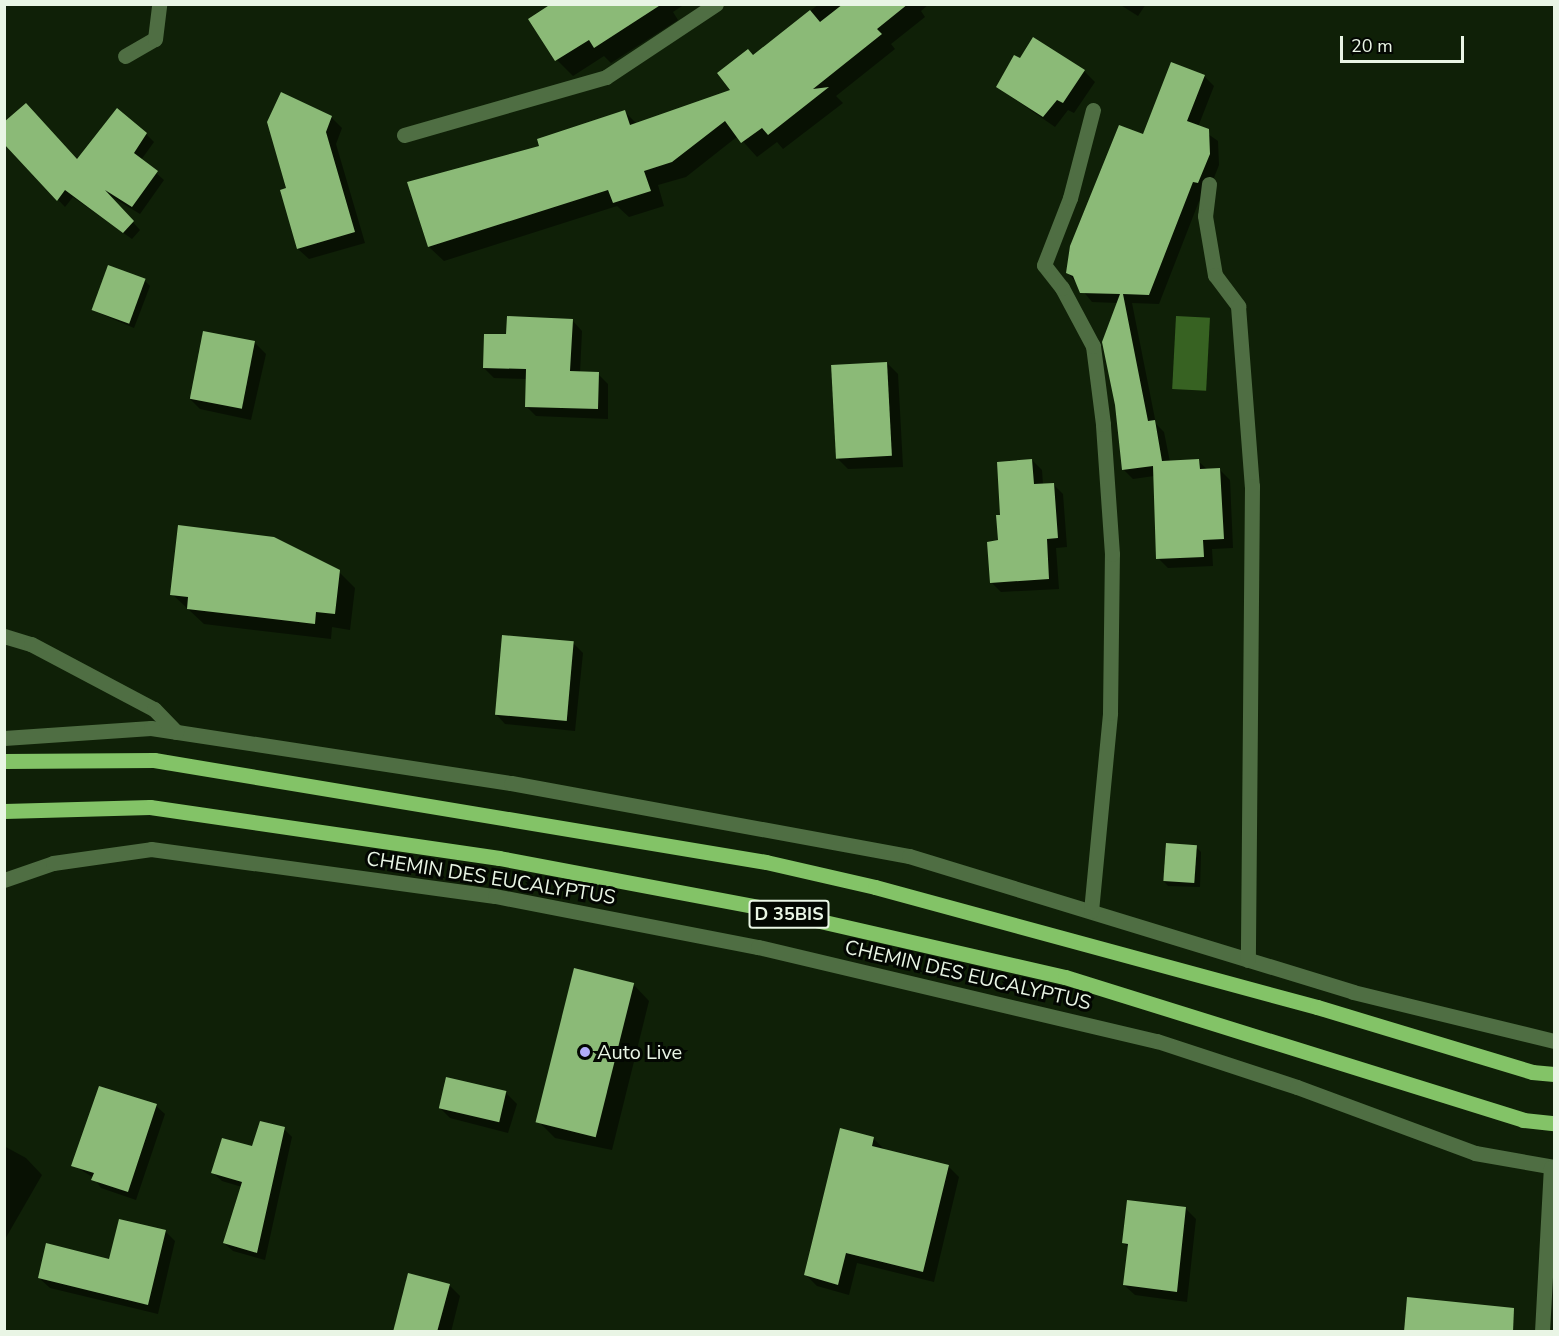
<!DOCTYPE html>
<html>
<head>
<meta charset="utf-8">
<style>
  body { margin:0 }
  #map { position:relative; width:1559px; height:1336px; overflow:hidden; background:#0f2007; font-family:"Nunito Sans",sans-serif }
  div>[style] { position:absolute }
  .water>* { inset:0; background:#376222; transform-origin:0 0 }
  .shadow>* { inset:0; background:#0007 }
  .building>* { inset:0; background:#8bba77; transform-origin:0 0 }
  .service>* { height:15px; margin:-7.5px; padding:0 7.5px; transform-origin:7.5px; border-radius:7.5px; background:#4f6e43 }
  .minor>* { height:15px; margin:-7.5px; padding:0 7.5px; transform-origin:7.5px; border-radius:7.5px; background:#4f6e43 }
  .primary>* { height:15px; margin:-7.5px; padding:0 7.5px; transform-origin:7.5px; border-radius:7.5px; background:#83c367 }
  .dots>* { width:16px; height:16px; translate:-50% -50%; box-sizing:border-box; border:3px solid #030702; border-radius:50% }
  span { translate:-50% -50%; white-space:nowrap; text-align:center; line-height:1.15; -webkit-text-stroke:6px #030702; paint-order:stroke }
  .shield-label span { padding:2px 4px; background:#030702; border:2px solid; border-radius:4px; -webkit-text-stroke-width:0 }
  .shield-label { font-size:18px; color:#e9f5e5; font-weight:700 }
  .street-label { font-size:20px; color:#e9f5e5 }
  .poi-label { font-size:20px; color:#e9f5e5 }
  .left { translate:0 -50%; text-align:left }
  .frame { position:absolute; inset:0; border:6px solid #e9f5e5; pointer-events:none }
  .scale { position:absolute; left:1340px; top:36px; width:124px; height:27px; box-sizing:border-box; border:3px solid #e9f5e5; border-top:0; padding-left:8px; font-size:18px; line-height:21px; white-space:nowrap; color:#e9f5e5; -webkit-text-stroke:4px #030702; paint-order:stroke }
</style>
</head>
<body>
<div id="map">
  <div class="water">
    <div style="left:1176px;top:316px;width:34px;height:73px;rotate:3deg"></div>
  </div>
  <div class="shadow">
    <div style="clip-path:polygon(554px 4px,685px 4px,673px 12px,678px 20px,611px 63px,604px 56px,573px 76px,557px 60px)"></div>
    <div style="clip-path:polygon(819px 4px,929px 4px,921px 11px,925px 17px,891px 44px,895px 49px,836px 96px,843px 103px,783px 149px,777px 142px,757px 157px,738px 136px,686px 177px,658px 185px,664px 206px,629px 217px,617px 206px,444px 261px,429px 247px,541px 147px,625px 112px,637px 124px,733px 90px,753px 56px)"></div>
    <div style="clip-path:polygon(1119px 4px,1146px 4px,1138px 16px)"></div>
    <div style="clip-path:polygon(1084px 71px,1095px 82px,1074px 113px,1068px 110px,1055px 127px,997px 87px)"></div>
    <div style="clip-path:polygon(1204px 76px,1214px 86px,1198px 127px,1218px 141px,1219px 165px,1208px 193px,1203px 191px,1159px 304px,1132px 303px,1156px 424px,1164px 432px,1170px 462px,1198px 461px,1208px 470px,1220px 470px,1230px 480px,1233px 548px,1212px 549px,1213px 566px,1168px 568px,1158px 558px,1154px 476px,1133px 479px,1123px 469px,1118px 303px,1092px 302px,1068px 273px,1144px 136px)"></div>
    <div style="clip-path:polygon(281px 94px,332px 118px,342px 128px,336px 144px,365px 243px,309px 259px,298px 249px,282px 191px,288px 189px)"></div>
    <div style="clip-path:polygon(146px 134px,154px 142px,141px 160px,164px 180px,140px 214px,107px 194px,140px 230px,132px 239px,73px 197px,65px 207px,4px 142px,77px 161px)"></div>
    <div style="clip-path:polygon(145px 281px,150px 286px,134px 328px,92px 310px)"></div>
    <div style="clip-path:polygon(572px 320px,582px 331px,580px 373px,598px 374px,608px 384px,608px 419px,536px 416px,526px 406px,527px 379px,494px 378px,484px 368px)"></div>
    <div style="clip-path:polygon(254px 342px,266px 354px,251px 420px,200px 409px,189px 398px)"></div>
    <div style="clip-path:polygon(887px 363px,898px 374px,903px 467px,848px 469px,837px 458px)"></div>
    <div style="clip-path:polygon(1032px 460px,1042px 470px,1043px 485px,1053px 484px,1063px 494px,1067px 547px,1056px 548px,1059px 589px,1001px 592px,991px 582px,1002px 517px)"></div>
    <div style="clip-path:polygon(339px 572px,355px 588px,350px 630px,332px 627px,331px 639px,204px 624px,172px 594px)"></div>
    <div style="clip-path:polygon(573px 643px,583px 653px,575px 731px,505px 724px,496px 714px)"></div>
    <div style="clip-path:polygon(1196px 847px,1201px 852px,1200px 887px,1168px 886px,1163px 880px)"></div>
    <div style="clip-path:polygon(633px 984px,649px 1001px,612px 1150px,555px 1138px,538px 1121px)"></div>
    <div style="clip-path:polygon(447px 1079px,506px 1093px,517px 1104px,508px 1133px,450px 1118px,439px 1107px)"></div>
    <div style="clip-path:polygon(156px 1106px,165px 1114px,136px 1200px,101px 1188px,94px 1178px,73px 1165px)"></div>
    <div style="clip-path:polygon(284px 1129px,292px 1137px,265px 1260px,233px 1251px,224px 1243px,242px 1187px,222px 1181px,213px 1173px)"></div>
    <div style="clip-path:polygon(842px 1130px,874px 1139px,885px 1150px,948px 1166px,959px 1177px,934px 1282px,857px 1263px,849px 1295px,817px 1286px,806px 1275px)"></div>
    <div style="clip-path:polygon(4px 1146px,26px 1158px,42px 1175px,4px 1241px)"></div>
    <div style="clip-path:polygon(1185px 1208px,1196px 1219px,1187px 1302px,1135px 1295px,1124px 1285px,1129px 1248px,1124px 1243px)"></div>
    <div style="clip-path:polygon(165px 1231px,175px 1241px,158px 1314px,50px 1288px,39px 1278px,110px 1261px)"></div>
    <div style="clip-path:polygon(449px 1285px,460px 1296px,451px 1332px,394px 1332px)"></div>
  </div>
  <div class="building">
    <div style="clip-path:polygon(551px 4px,662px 4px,594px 48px,589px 40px,555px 61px,528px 19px)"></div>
    <div style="clip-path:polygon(843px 4px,908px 4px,877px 29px,882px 34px,813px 89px,829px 87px,768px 135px,762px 128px,741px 143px,725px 121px,672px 162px,644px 171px,651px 191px,613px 203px,608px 190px,428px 247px,407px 182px,539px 146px,537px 139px,625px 110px,630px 125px,730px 90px,717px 73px,748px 49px,753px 55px,810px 10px,820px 22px)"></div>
    <div style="clip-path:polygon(1033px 37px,1085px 70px,1063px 103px,1057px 100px,1043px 117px,996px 87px,1014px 55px,1020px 58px)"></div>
    <div style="clip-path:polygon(1171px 62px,1205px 75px,1187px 121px,1209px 129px,1210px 154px,1198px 183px,1193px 182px,1149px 295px,1123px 294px,1148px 421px,1155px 420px,1162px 461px,1199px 459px,1200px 469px,1220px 468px,1224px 539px,1203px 540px,1204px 557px,1156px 559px,1153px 466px,1122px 470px,1115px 405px,1102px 342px,1120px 294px,1080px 293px,1073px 276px,1066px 273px,1070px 246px,1119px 125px,1143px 134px)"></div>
    <div style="clip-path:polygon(281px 92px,332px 116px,326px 132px,355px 232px,297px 249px,280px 190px,286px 188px,267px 122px)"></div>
    <div style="clip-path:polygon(26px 103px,77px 159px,117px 108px,147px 133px,134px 153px,158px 171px,132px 207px,105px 190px,134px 221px,123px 233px,65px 190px,57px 201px,4px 144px,4px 122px)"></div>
    <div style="left:108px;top:265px;width:40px;height:48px;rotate:20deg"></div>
    <div style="clip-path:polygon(507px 316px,573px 319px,570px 371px,599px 372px,598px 409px,525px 407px,526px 369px,483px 368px,484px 334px,506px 334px)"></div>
    <div style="left:203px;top:331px;width:53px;height:69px;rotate:11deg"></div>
    <div style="left:887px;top:362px;width:94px;height:56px;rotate:87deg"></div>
    <div style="clip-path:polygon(1032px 459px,1034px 484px,1054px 483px,1058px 538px,1047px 539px,1049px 579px,990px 583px,987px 542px,998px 540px,996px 515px,1000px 515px,997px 462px)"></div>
    <div style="clip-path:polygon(178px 525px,274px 537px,340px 570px,335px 614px,316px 612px,315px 624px,187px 609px,188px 597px,170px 595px)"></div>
    <div style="left:502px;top:635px;width:72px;height:80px;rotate:5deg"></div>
    <div style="left:1166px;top:843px;width:31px;height:38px;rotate:4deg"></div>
    <div style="left:574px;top:968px;width:62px;height:159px;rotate:14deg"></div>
    <div style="left:446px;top:1077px;width:62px;height:32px;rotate:13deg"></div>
    <div style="clip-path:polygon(99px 1086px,157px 1104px,128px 1192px,91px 1180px,94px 1173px,71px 1166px)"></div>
    <div style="clip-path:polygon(260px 1121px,285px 1127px,257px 1253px,223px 1243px,242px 1182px,211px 1173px,222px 1138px,252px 1146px)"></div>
    <div style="clip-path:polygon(840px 1128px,874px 1137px,872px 1146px,949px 1165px,923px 1272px,846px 1253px,838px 1285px,804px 1275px)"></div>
    <div style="clip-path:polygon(1127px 1200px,1186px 1207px,1177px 1292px,1123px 1285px,1128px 1244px,1122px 1243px)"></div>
    <div style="clip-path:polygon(119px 1219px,166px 1230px,148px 1305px,38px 1278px,46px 1243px,109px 1259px)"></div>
    <div style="clip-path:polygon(408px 1273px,450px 1284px,437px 1332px,393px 1332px)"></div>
    <div style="clip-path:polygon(1407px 1297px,1514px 1308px,1513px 1332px,1404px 1332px)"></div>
  </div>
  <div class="service">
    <div style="left:4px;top:738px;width:147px;rotate:-3.9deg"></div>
    <div style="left:151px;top:728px;width:364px;rotate:8.7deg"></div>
    <div style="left:511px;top:783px;width:405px;rotate:10.4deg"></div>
    <div style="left:909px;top:856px;width:464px;rotate:17deg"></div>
    <div style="left:1353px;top:992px;width:207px;rotate:13.7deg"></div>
  </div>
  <div class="minor">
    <div style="left:125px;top:56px;width:34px;rotate:-30deg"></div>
    <div style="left:155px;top:39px;width:35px;rotate:-83deg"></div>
    <div style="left:404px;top:135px;width:210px;rotate:-16deg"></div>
    <div style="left:606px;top:77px;width:132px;rotate:-33.6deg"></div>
    <div style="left:1209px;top:184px;width:32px;rotate:97deg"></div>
    <div style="left:1205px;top:216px;width:60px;rotate:80.4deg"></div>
    <div style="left:1215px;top:275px;width:39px;rotate:53deg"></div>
    <div style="left:1238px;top:306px;width:181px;rotate:85.6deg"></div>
    <div style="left:1252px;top:486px;width:474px;rotate:90.5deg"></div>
    <div style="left:4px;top:636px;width:28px;rotate:17deg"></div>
    <div style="left:31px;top:644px;width:139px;rotate:27.9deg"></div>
    <div style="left:154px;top:709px;width:32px;rotate:46deg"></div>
    <div style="left:4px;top:880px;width:52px;rotate:-19.1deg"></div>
    <div style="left:53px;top:863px;width:99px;rotate:-8.1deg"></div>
    <div style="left:151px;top:849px;width:347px;rotate:7.8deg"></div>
    <div style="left:495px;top:896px;width:268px;rotate:11deg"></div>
    <div style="left:758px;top:947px;width:410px;rotate:13.3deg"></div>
    <div style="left:1157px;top:1041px;width:147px;rotate:18.2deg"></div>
    <div style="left:1297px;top:1087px;width:190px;rotate:20.3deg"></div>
    <div style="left:1475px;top:1153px;width:80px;rotate:10deg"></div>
    <div style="left:1091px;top:911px;width:199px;rotate:-84.5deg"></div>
    <div style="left:1110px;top:713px;width:159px;rotate:-89.3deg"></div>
    <div style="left:1112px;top:554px;width:130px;rotate:-94deg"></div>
    <div style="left:1103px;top:424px;width:79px;rotate:-97.3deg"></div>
    <div style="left:1093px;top:346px;width:66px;rotate:-118.1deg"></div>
    <div style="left:1062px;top:288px;width:29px;rotate:-128deg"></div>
    <div style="left:1044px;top:265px;width:72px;rotate:-68.8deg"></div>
    <div style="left:1070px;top:198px;width:91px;rotate:-75.4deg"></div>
    <div style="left:1542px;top:1332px;width:165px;rotate:-86.9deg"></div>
  </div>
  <div class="primary">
    <div style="left:4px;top:761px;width:150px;rotate:-0.4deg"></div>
    <div style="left:154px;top:760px;width:620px;rotate:9.46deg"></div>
    <div style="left:766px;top:862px;width:112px;rotate:12.9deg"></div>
    <div style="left:875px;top:887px;width:458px;rotate:15.2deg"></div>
    <div style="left:1317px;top:1007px;width:225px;rotate:16.8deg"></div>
    <div style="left:1532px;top:1072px;width:22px;rotate:5deg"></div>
    <div style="left:4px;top:811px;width:146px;rotate:-1.6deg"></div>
    <div style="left:150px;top:807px;width:353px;rotate:8.3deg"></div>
    <div style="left:499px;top:858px;width:265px;rotate:10.7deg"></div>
    <div style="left:759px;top:907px;width:314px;rotate:12.9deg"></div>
    <div style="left:1065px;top:977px;width:480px;rotate:17.3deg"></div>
    <div style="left:1523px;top:1120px;width:31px;rotate:6deg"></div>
  </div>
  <div class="dots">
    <div style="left:585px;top:1052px;background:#b2adf9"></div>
  </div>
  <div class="shield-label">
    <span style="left:789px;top:914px">D 35BIS</span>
  </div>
  <div class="street-label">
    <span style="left:491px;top:878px;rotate:9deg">CHEMIN DES EUCALYPTUS</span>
    <span style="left:968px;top:975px;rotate:13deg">CHEMIN DES EUCALYPTUS</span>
  </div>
  <div class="poi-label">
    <span class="left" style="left:597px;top:1052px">Auto Live</span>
  </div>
  <div class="frame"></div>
  <div class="scale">20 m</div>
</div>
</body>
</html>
